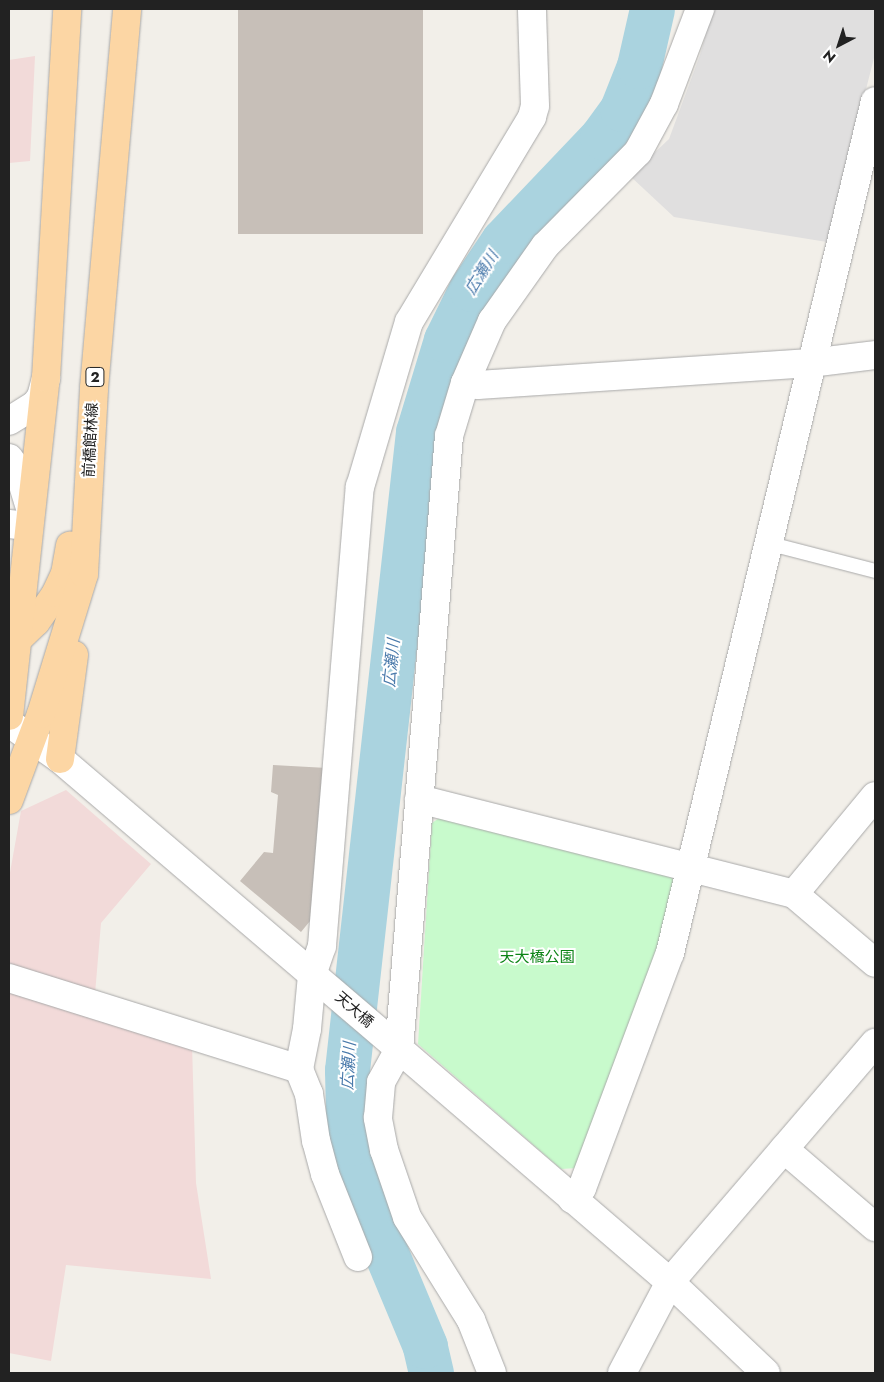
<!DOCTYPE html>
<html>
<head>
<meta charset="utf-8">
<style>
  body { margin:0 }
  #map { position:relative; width:884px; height:1382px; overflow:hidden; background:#f2efe9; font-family:Jost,"Noto Sans JP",sans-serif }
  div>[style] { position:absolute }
  .residential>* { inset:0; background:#e0dfdf }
  .commercial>* { inset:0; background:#f2dad9 }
  .park>* { inset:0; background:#c8facc }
  .river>* { height:45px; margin:-22.5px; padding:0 22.5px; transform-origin:22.5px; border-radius:22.5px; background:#aad3df }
  .building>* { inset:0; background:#c7bfb8; transform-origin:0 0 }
  .roads { filter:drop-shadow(0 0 1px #a9a9a9) drop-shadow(0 0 1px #a9a9a9) }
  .service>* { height:14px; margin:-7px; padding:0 7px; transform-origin:7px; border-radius:7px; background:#fff }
  .minor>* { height:28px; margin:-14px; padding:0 14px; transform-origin:14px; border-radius:14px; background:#fff }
  .tertiary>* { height:28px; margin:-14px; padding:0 14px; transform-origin:14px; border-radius:14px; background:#fff }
  .primary>* { height:28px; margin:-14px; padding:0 14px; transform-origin:14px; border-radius:14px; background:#fcd6a4 }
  span { translate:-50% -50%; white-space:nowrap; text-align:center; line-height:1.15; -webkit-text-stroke:4px #fff; paint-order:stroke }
  .shield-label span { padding:1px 4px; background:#fff; border:1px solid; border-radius:4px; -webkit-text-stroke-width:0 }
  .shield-label { font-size:14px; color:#222; font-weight:700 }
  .street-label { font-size:15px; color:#222 }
  .park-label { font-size:15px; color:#0c8416 }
  .water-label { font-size:16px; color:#4a7aab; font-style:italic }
  .frame { position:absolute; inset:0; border:10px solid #222; pointer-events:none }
  .north { position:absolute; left:814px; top:20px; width:50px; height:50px; -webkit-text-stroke:4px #fff; paint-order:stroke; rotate:220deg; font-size:14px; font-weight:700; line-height:20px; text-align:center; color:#222 }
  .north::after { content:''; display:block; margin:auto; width:18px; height:22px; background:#222; clip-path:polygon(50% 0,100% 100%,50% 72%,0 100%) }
</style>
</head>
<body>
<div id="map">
  <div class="residential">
    <div style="clip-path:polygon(713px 9px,875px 9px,875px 54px,827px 242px,674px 217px,630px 176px,669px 139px,700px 55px)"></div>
  </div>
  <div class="commercial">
    <div style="clip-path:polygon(35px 56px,30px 161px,9px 163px,9px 60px)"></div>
    <div style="clip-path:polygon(66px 790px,151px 864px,101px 923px,95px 994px,9px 968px,9px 878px,21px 811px)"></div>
    <div style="clip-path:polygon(9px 985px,192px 1044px,196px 1183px,211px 1279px,66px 1265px,51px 1361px,9px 1353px)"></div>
  </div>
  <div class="park">
    <div style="clip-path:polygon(445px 814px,667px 871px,677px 884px,660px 954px,577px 1168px,561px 1169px,418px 1044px,432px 823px)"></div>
  </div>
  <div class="river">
    <div style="left:431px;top:1373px;width:28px;rotate:-103deg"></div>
    <div style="left:425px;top:1346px;width:147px;rotate:-112.7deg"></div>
    <div style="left:368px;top:1210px;width:69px;rotate:-104.2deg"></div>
    <div style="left:351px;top:1143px;width:31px;rotate:-96deg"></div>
    <div style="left:348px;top:1112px;width:42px;rotate:-91.4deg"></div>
    <div style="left:347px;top:1070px;width:642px;rotate:-83.65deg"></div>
    <div style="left:418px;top:432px;width:96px;rotate:-73.1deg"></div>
    <div style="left:446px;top:340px;width:57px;rotate:-63.9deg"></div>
    <div style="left:471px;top:289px;width:58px;rotate:-56.3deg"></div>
    <div style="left:503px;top:241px;width:144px;rotate:-46.4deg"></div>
    <div style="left:602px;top:137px;width:34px;rotate:-54deg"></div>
    <div style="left:622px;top:109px;width:46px;rotate:-68.4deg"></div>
    <div style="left:639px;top:66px;width:58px;rotate:-77.2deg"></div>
  </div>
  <div class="building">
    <div style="left:238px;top:9px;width:185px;height:225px"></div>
    <div style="clip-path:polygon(273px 765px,327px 768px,319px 910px,301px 932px,240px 881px,264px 852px,273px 853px,278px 795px,271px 792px)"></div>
  </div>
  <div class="roads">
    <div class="service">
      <div style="left:767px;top:543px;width:112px;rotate:14.5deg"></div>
    </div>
    <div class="minor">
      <div style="left:465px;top:383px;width:13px;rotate:9deg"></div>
      <div style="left:478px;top:385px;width:333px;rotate:-3.8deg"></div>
      <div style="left:810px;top:363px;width:65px;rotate:-7deg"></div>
      <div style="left:9px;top:421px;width:31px;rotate:-32deg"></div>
      <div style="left:35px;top:405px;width:10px;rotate:-53deg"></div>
      <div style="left:41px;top:397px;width:20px;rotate:-75deg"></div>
      <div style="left:9px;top:458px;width:17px;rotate:54deg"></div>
      <div style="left:19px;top:472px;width:37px;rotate:73deg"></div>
      <div style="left:9px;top:524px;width:19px;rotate:6deg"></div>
      <div style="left:419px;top:799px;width:387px;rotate:14.2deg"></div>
      <div style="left:794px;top:894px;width:106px;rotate:40.4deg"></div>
      <div style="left:794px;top:894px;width:127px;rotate:-50.4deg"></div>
      <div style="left:9px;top:978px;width:304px;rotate:17.4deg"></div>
      <div style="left:784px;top:1149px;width:120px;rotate:40.6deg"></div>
      <div style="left:572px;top:1199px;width:15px;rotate:-48deg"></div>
      <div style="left:582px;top:1188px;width:251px;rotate:-69.5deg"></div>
      <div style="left:670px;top:953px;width:876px;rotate:-76.47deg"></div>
      <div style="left:358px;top:1257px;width:89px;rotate:-111.7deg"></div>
      <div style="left:325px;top:1174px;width:34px;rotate:-105deg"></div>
      <div style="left:316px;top:1141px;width:48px;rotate:-98.5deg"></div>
      <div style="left:309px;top:1094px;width:27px;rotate:-112deg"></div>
      <div style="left:299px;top:1069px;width:41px;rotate:-78.7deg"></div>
      <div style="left:307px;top:1029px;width:54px;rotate:-84.7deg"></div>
      <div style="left:312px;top:975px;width:31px;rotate:-71deg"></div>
      <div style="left:322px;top:946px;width:461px;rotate:-85.3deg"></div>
      <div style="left:360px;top:487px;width:172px;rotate:-73.5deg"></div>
      <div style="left:409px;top:322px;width:239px;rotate:-59deg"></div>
      <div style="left:532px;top:117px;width:11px;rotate:-75deg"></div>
      <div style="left:535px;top:106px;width:97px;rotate:-91.8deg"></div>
      <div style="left:492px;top:1373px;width:57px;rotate:-111.6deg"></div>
      <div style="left:471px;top:1320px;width:121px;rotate:-121.9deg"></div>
      <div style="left:407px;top:1217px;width:71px;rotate:-108.9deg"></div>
      <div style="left:384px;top:1150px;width:33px;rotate:-101deg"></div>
      <div style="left:378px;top:1118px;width:36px;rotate:-85deg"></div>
      <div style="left:381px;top:1082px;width:38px;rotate:-61deg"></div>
      <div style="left:399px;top:1049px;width:615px;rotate:-85.34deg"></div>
      <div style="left:449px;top:436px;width:55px;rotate:-73.2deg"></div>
      <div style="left:465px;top:383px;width:68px;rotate:-66.5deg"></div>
      <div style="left:492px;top:321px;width:92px;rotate:-54.8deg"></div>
      <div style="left:545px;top:246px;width:132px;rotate:-45.3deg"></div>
      <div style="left:638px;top:152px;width:55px;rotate:-61.6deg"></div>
      <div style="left:664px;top:104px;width:102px;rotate:-69.2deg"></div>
      <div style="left:622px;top:1373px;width:103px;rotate:-62.2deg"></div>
      <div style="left:670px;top:1282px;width:315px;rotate:-49.4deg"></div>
    </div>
    <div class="tertiary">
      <div style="left:9px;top:723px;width:62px;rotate:35.2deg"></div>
      <div style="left:60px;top:759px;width:446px;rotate:40.5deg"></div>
      <div style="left:399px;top:1049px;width:357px;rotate:40.7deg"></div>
      <div style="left:670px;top:1282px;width:132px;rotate:43.5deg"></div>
    </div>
    <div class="primary">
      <div style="left:15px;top:642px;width:29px;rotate:-44deg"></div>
      <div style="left:36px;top:622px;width:35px;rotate:-55deg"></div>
      <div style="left:56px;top:593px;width:21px;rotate:-65deg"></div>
      <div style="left:65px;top:574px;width:29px;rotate:-80deg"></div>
      <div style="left:9px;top:716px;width:340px;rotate:-83.8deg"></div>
      <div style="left:46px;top:378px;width:370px;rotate:-86.7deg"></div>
      <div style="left:60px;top:759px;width:105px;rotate:-82.3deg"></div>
      <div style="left:9px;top:800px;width:92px;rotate:-69.6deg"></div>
      <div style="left:41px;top:714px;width:146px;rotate:-72.9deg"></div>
      <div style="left:84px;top:574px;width:186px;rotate:-86.9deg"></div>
      <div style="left:94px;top:388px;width:380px;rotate:-85deg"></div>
    </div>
  </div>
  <div class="shield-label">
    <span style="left:95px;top:377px">2</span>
  </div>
  <div class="street-label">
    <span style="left:91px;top:440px;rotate:-87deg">前橋館林線</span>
    <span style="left:354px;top:1010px;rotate:41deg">天大橋</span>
  </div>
  <div class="park-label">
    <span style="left:537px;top:958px">天大橋公園</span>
  </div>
  <div class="water-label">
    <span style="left:482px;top:273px;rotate:-58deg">広瀬川</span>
    <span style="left:392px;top:663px;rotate:-84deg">広瀬川</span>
    <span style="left:349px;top:1066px;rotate:-87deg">広瀬川</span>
  </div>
  <div class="frame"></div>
  <div class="north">N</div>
</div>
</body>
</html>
